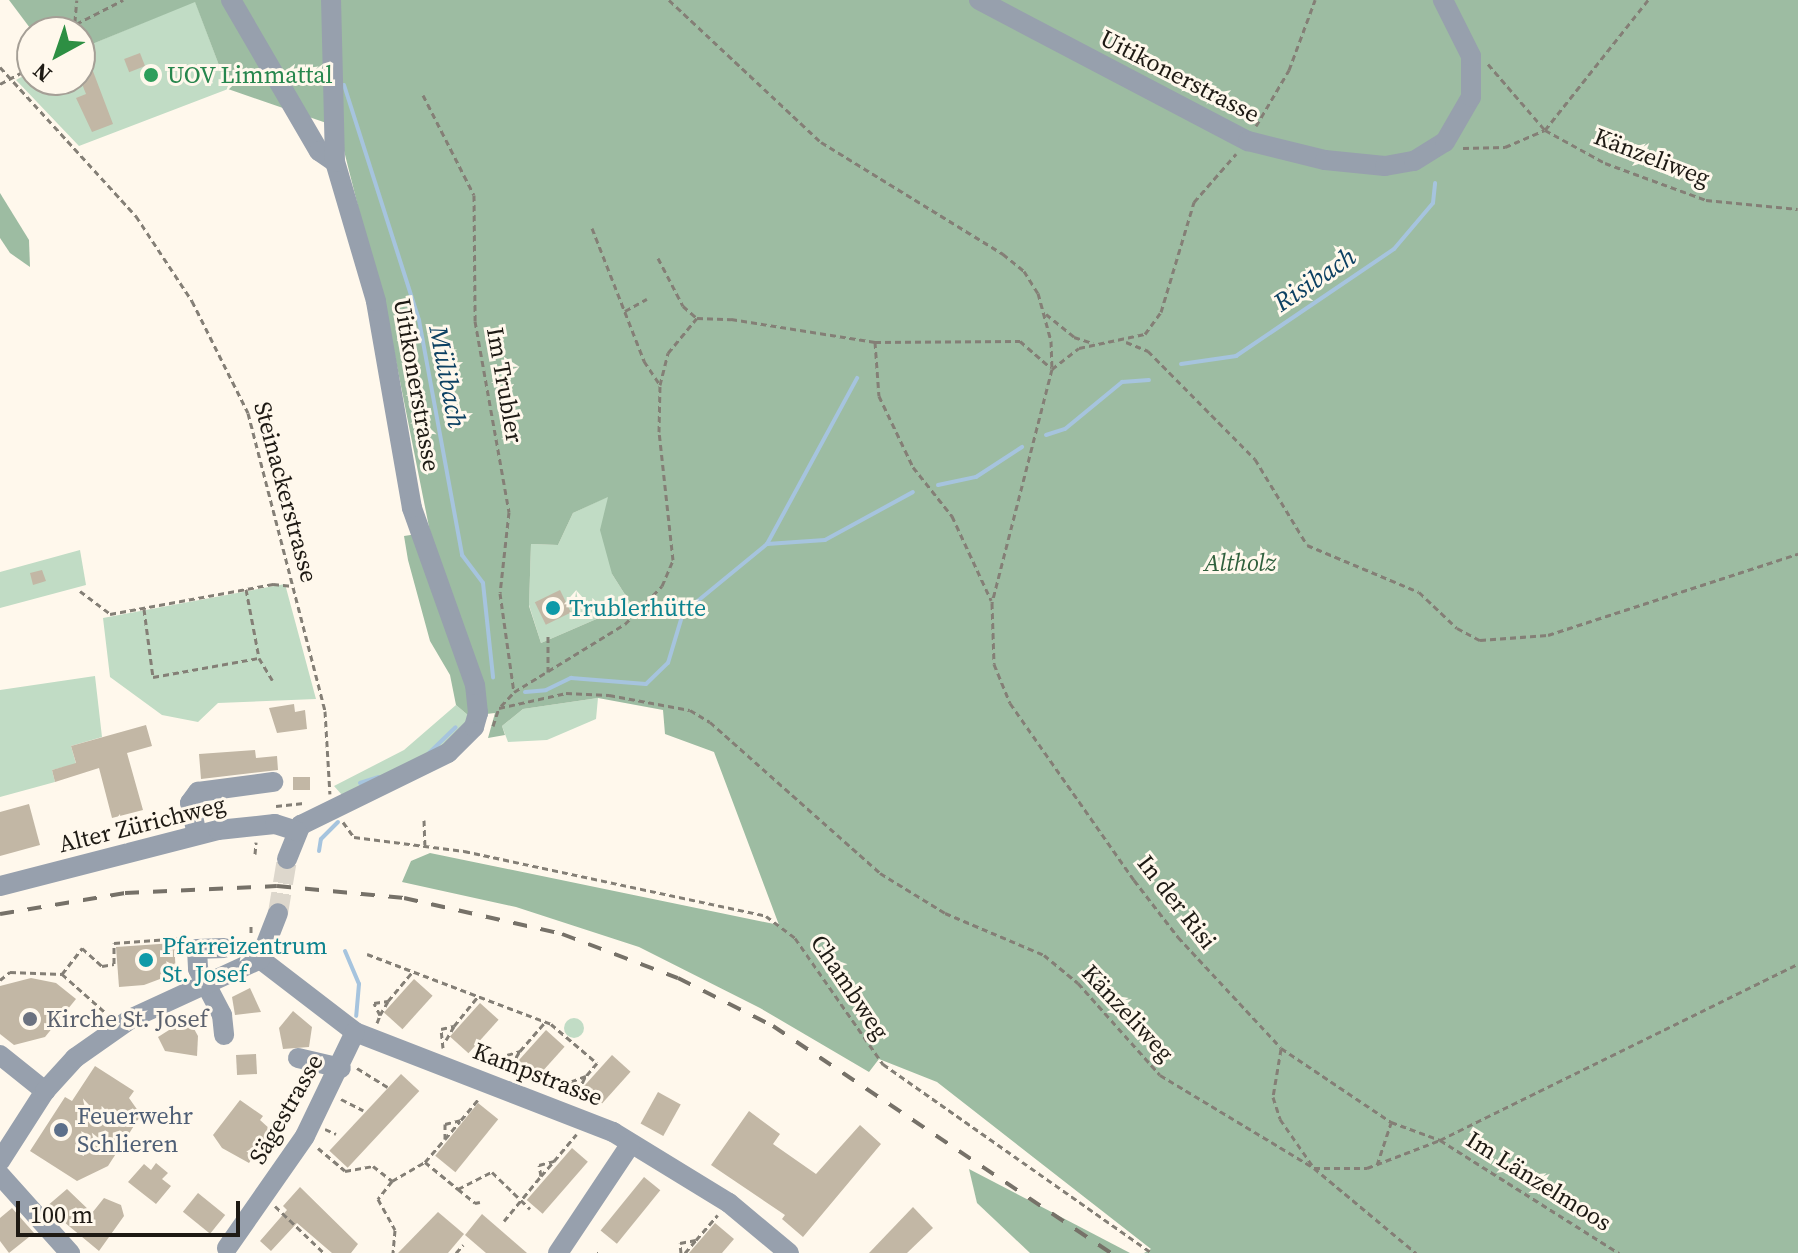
<!DOCTYPE html>
<html>
<head>
<meta charset="utf-8">
<style>
  body { margin:0 }
  #map { position:relative; width:1798px; height:1253px; overflow:hidden; background:#fff8ec; font-family:"Source Serif 4",serif }
  div>[style] { position:absolute }
  .green>* { inset:0; background:#c1dcc5 }
  .round { border-radius:50% }
  .forest>* { inset:0; background:#9dbca2 }
  .stream>* { height:4px; margin:-2px; padding:0 2px; transform-origin:2px; border-radius:2px; background:#a6c4de }
  .building>* { inset:0; background:#c2b7a5; transform-origin:0 0 }
  .minor-tunnel>* { height:20px; margin-top:-10px; transform-origin:0; background:repeating-linear-gradient(90deg,#ddd7cc 0 20px,transparent 0 30px) }
  .path>* { height:3px; margin-top:-1.5px; transform-origin:0; background:repeating-linear-gradient(90deg,#847f76 0 6px,transparent 0 10px) }
  .minor>* { height:20px; margin:-10px; padding:0 10px; transform-origin:10px; border-radius:10px; background:#97a0ad }
  .rail>* { height:4px; margin-top:-2px; transform-origin:0; background:repeating-linear-gradient(90deg,#767168 0 14px,transparent 0 28px) }
  .dots>* { width:22px; height:22px; translate:-50% -50%; box-sizing:border-box; border:4px solid #fff8ec; border-radius:50% }
  span { translate:-50% -50%; white-space:nowrap; text-align:center; line-height:1.15; -webkit-text-stroke:6px #fff8ec; paint-order:stroke }
  .leisure-label { font-size:24px; color:#27864d }
  .left { translate:0 -50%; text-align:left }
  .street-label { font-size:24px; color:#1e1a14 }
  .park-label { font-size:24px; color:#30603d; font-style:italic }
  .culture-label { font-size:24px; color:#0d838f }
  .worship-label { font-size:24px; color:#5b616d }
  .service-label { font-size:24px; color:#4e5e75 }
  .water-label { font-size:26px; color:#0c4062; font-style:italic }
  .north { position:absolute; left:16px; top:16px; width:80px; height:80px; box-sizing:border-box; background:#fff8ec; border:2px solid #a59f96; border-radius:50%; rotate:220deg; font-size:22px; font-weight:700; line-height:32px; text-align:center; color:#1e1a14 }
  .north::after { content:''; display:block; margin:auto; width:28px; height:36px; background:#2d8f43; clip-path:polygon(50% 0,100% 100%,50% 72%,0 100%) }
  .scale { position:absolute; left:16px; top:1201px; width:224px; height:36px; box-sizing:border-box; border:4px solid #1e1a14; border-top:0; padding-left:10px; font-size:24px; line-height:28px; white-space:nowrap; color:#1e1a14; -webkit-text-stroke:6px #fff8ec; paint-order:stroke }
</style>
</head>
<body>
<div id="map">
  <div class="green">
    <div style="clip-path:polygon(195px 1px,228px 89px,79px 146px,16px 80px,32px 71px,32px 80px,80px 80px,80px 49px)"></div>
    <div style="clip-path:polygon(609px 496px,612px 574px,631px 604px,541px 643px,529px 605px,531px 544px,558px 545px,573px 513px)"></div>
    <div style="clip-path:polygon(80px 550px,86px 585px,0 608px,0 572px)"></div>
    <div style="clip-path:polygon(285px 584px,316px 699px,218px 703px,198px 722px,162px 715px,110px 677px,103px 618px)"></div>
    <div style="clip-path:polygon(95px 676px,102px 737px,71px 746px,79px 774px,64px 767px,52px 770px,55px 782px,0 797px,0 690px)"></div>
    <div style="clip-path:polygon(598px 698px,596px 719px,547px 740px,508px 742px,502px 726px,523px 709px)"></div>
    <div style="clip-path:polygon(456px 705px,469px 716px,455px 739px,342px 795px,334px 786px,404px 750px)"></div>
    <div class="round" style="left:564px;top:1018px;width:20px;height:20px"></div>
  </div>
  <div class="forest">
    <div style="clip-path:polygon(evenodd,9px 0,1798px 0,1798px 1253px,1144px 1253px,1151px 1249px,937px 1082px,879px 1059px,869px 1072px,760px 1008px,639px 947px,516px 907px,402px 882px,411px 861px,430px 853px,779px 925px,714px 752px,665px 734px,663px 710px,598px 698px,523px 709px,502px 726px,505px 735px,488px 738px,495px 713px,469px 716px,456px 705px,450px 675px,430px 641px,408px 560px,404px 536px,430px 532px,392px 341px,338px 127px,228px 89px,195px 2px,80px 49px,80px 32px,33px 32px,9px 0,608px 497px,600px 530px,612px 574px,631px 604px,541px 643px,529px 606px,531px 544px,558px 545px,573px 513px,608px 497px)"></div>
    <div style="clip-path:polygon(0 193px,29px 240px,30px 267px,10px 253px,0 238px)"></div>
    <div style="clip-path:polygon(969px 1169px,1130px 1253px,1030px 1253px,977px 1203px)"></div>
  </div>
  <div class="stream">
    <div style="left:344px;top:85px;width:247px;rotate:72.3deg"></div>
    <div style="left:419px;top:320px;width:239px;rotate:79.6deg"></div>
    <div style="left:462px;top:555px;width:35px;rotate:53deg"></div>
    <div style="left:483px;top:583px;width:95px;rotate:83.9deg"></div>
    <div style="left:1181px;top:364px;width:56px;rotate:-8.3deg"></div>
    <div style="left:1236px;top:356px;width:191px;rotate:-34.1deg"></div>
    <div style="left:1394px;top:249px;width:60px;rotate:-49.7deg"></div>
    <div style="left:1433px;top:203px;width:20px;rotate:-84deg"></div>
    <div style="left:1046px;top:435px;width:20px;rotate:-18deg"></div>
    <div style="left:1065px;top:429px;width:74px;rotate:-39.5deg"></div>
    <div style="left:1122px;top:382px;width:27px;rotate:-4deg"></div>
    <div style="left:938px;top:485px;width:39px;rotate:-12deg"></div>
    <div style="left:976px;top:477px;width:55px;rotate:-33.1deg"></div>
    <div style="left:767px;top:544px;width:189px;rotate:-61.5deg"></div>
    <div style="left:525px;top:692px;width:21px;rotate:-5deg"></div>
    <div style="left:546px;top:690px;width:28px;rotate:-26deg"></div>
    <div style="left:571px;top:678px;width:75px;rotate:4.6deg"></div>
    <div style="left:646px;top:684px;width:30px;rotate:-44deg"></div>
    <div style="left:668px;top:663px;width:52px;rotate:-73.3deg"></div>
    <div style="left:683px;top:613px;width:109px;rotate:-39.4deg"></div>
    <div style="left:767px;top:544px;width:58px;rotate:-3.9deg"></div>
    <div style="left:825px;top:540px;width:100px;rotate:-28.6deg"></div>
    <div style="left:429px;top:753px;width:37px;rotate:-44deg"></div>
    <div style="left:360px;top:783px;width:19px;rotate:-18deg"></div>
    <div style="left:319px;top:851px;width:12px;rotate:-81deg"></div>
    <div style="left:321px;top:839px;width:24px;rotate:-45deg"></div>
    <div style="left:345px;top:951px;width:36px;rotate:67deg"></div>
    <div style="left:359px;top:984px;width:32px;rotate:95deg"></div>
  </div>
  <div class="building">
    <div style="clip-path:polygon(80px 37px,113px 124px,92px 132px,76px 98px,86px 94px,80px 79px)"></div>
    <div style="left:140px;top:53px;width:14px;height:17px;rotate:69deg"></div>
    <div style="clip-path:polygon(42px 570px,46px 581px,33px 585px,30px 573px)"></div>
    <div style="left:560px;top:590px;width:25px;height:28px;rotate:64deg"></div>
    <div style="clip-path:polygon(294px 704px,295px 712px,305px 710px,307px 729px,277px 733px,269px 708px)"></div>
    <div style="clip-path:polygon(146px 725px,152px 746px,127px 753px,143px 810px,112px 818px,99px 768px,55px 782px,52px 770px,76px 763px,71px 746px)"></div>
    <div style="clip-path:polygon(255px 750px,256px 758px,277px 756px,278px 770px,201px 779px,199px 754px)"></div>
    <div style="left:293px;top:777px;width:17px;height:13px"></div>
    <div style="clip-path:polygon(29px 804px,40px 845px,0 856px,0 812px)"></div>
    <div style="clip-path:polygon(174px 943px,176px 973px,144px 985px,119px 987px,116px 947px)"></div>
    <div style="clip-path:polygon(31px 978px,56px 983px,76px 999px,45px 1037px,14px 1045px,0 1034px,0 986px)"></div>
    <div style="left:414px;top:979px;width:25px;height:45px;rotate:42deg"></div>
    <div style="clip-path:polygon(250px 988px,261px 1012px,235px 1015px,232px 997px)"></div>
    <div style="left:480px;top:1003px;width:25px;height:45px;rotate:42deg"></div>
    <div style="clip-path:polygon(293px 1011px,312px 1027px,309px 1047px,283px 1049px,279px 1028px)"></div>
    <div style="clip-path:polygon(188px 1018px,198px 1036px,197px 1056px,165px 1051px,158px 1037px)"></div>
    <div style="left:546px;top:1030px;width:25px;height:45px;rotate:42deg"></div>
    <div style="left:256px;top:1054px;width:20px;height:20px;rotate:87deg"></div>
    <div style="left:612px;top:1055px;width:25px;height:45px;rotate:42deg"></div>
    <div style="clip-path:polygon(95px 1066px,134px 1091px,129px 1098px,141px 1115px,108px 1166px,77px 1181px,30px 1151px,65px 1097px,72px 1101px)"></div>
    <div style="left:401px;top:1074px;width:25px;height:105px;rotate:43deg"></div>
    <div style="left:658px;top:1092px;width:26px;height:36px;rotate:29deg"></div>
    <div style="clip-path:polygon(240px 1100px,263px 1116px,260px 1120px,271px 1130px,249px 1163px,222px 1148px,213px 1135px)"></div>
    <div style="left:478px;top:1103px;width:26px;height:68px;rotate:39deg"></div>
    <div style="clip-path:polygon(749px 1111px,780px 1134px,773px 1144px,816px 1174px,860px 1125px,881px 1144px,803px 1237px,782px 1219px,785px 1215px,711px 1165px)"></div>
    <div style="left:572px;top:1148px;width:21px;height:69px;rotate:41deg"></div>
    <div style="clip-path:polygon(156px 1163px,168px 1173px,162px 1179px,171px 1186px,156px 1204px,128px 1182px,144px 1164px,151px 1170px)"></div>
    <div style="left:644px;top:1177px;width:21px;height:69px;rotate:39deg"></div>
    <div style="clip-path:polygon(300px 1187px,358px 1244px,351px 1253px,332px 1253px,297px 1223px,271px 1251px,260px 1241px,287px 1210px,283px 1206px)"></div>
    <div style="clip-path:polygon(67px 1189px,92px 1213px,104px 1198px,121px 1205px,124px 1216px,99px 1251px,46px 1207px)"></div>
    <div style="left:198px;top:1193px;width:35px;height:24px;rotate:39deg"></div>
    <div style="clip-path:polygon(913px 1207px,933px 1228px,907px 1253px,869px 1253px)"></div>
    <div style="clip-path:polygon(12px 1208px,34px 1233px,9px 1253px,0 1241px,0 1218px)"></div>
    <div style="clip-path:polygon(438px 1212px,464px 1234px,448px 1253px,398px 1253px)"></div>
    <div style="clip-path:polygon(482px 1214px,527px 1253px,486px 1253px,465px 1235px)"></div>
    <div style="clip-path:polygon(715px 1223px,734px 1239px,722px 1253px,689px 1253px)"></div>
  </div>
  <div class="minor-tunnel">
    <div style="left:278px;top:913px;width:55px;rotate:-80.5deg"></div>
  </div>
  <div class="path">
    <div style="left:669px;top:0;width:208px;rotate:43.1deg"></div>
    <div style="left:821px;top:142px;width:214px;rotate:31.6deg"></div>
    <div style="left:1003px;top:254px;width:27px;rotate:39deg"></div>
    <div style="left:1024px;top:271px;width:26px;rotate:58deg"></div>
    <div style="left:1038px;top:293px;width:50px;rotate:74.8deg"></div>
    <div style="left:1051px;top:341px;width:28px;rotate:88deg"></div>
    <div style="left:1052px;top:369px;width:242px;rotate:104.4deg"></div>
    <div style="left:992px;top:603px;width:61px;rotate:88.1deg"></div>
    <div style="left:994px;top:664px;width:42px;rotate:67.7deg"></div>
    <div style="left:1010px;top:703px;width:216px;rotate:55deg"></div>
    <div style="left:1134px;top:880px;width:72px;rotate:52.3deg"></div>
    <div style="left:1178px;top:937px;width:151px;rotate:47.1deg"></div>
    <div style="left:1281px;top:1048px;width:133px;rotate:33.9deg"></div>
    <div style="left:1391px;top:1122px;width:52px;rotate:20.2deg"></div>
    <div style="left:1440px;top:1140px;width:212px;rotate:32.3deg"></div>
    <div style="left:76px;top:24px;width:53px;rotate:-27.1deg"></div>
    <div style="left:74px;top:32px;width:32px;rotate:-85deg"></div>
    <div style="left:1488px;top:64px;width:87px;rotate:49.2deg"></div>
    <div style="left:1545px;top:130px;width:68px;rotate:28.8deg"></div>
    <div style="left:1605px;top:163px;width:108px;rotate:20.1deg"></div>
    <div style="left:1706px;top:200px;width:92px;rotate:5.6deg"></div>
    <div style="left:0;top:67px;width:202px;rotate:47.6deg"></div>
    <div style="left:136px;top:216px;width:102px;rotate:56.6deg"></div>
    <div style="left:192px;top:301px;width:125px;rotate:63.4deg"></div>
    <div style="left:248px;top:413px;width:308px;rotate:75.5deg"></div>
    <div style="left:325px;top:711px;width:83px;rotate:86.6deg"></div>
    <div style="left:0;top:84px;width:36px;rotate:-28deg"></div>
    <div style="left:423px;top:95px;width:112px;rotate:63deg"></div>
    <div style="left:474px;top:195px;width:126px;rotate:89.5deg"></div>
    <div style="left:475px;top:321px;width:194px;rotate:79.9deg"></div>
    <div style="left:509px;top:512px;width:81px;rotate:96.3deg"></div>
    <div style="left:500px;top:593px;width:100px;rotate:82deg"></div>
    <div style="left:1256px;top:126px;width:65px;rotate:-59.5deg"></div>
    <div style="left:1289px;top:70px;width:75px;rotate:-69.6deg"></div>
    <div style="left:1463px;top:148px;width:42px;rotate:-1.4deg"></div>
    <div style="left:1505px;top:147px;width:43px;rotate:-23deg"></div>
    <div style="left:1545px;top:130px;width:166px;rotate:-51.6deg"></div>
    <div style="left:592px;top:228px;width:143px;rotate:68.6deg"></div>
    <div style="left:644px;top:361px;width:29px;rotate:56deg"></div>
    <div style="left:658px;top:258px;width:54px;rotate:62.5deg"></div>
    <div style="left:683px;top:306px;width:18px;rotate:41deg"></div>
    <div style="left:625px;top:311px;width:25px;rotate:-29deg"></div>
    <div style="left:1046px;top:314px;width:36px;rotate:39deg"></div>
    <div style="left:1074px;top:337px;width:20px;rotate:18deg"></div>
    <div style="left:875px;top:342px;width:54px;rotate:85.8deg"></div>
    <div style="left:879px;top:396px;width:79px;rotate:64.4deg"></div>
    <div style="left:913px;top:467px;width:63px;rotate:51.5deg"></div>
    <div style="left:952px;top:516px;width:93px;rotate:65.1deg"></div>
    <div style="left:1126px;top:342px;width:24px;rotate:22deg"></div>
    <div style="left:1148px;top:351px;width:152px;rotate:45.3deg"></div>
    <div style="left:1255px;top:459px;width:100px;rotate:58.8deg"></div>
    <div style="left:1307px;top:545px;width:121px;rotate:22.8deg"></div>
    <div style="left:1419px;top:592px;width:52px;rotate:43.5deg"></div>
    <div style="left:1457px;top:628px;width:26px;rotate:28deg"></div>
    <div style="left:1480px;top:640px;width:68px;rotate:-4.2deg"></div>
    <div style="left:1548px;top:635px;width:263px;rotate:-18deg"></div>
    <div style="left:1052px;top:369px;width:34px;rotate:-38deg"></div>
    <div style="left:1079px;top:348px;width:67px;rotate:-12deg"></div>
    <div style="left:1145px;top:334px;width:27px;rotate:-54deg"></div>
    <div style="left:1161px;top:312px;width:115px;rotate:-73.3deg"></div>
    <div style="left:1194px;top:202px;width:64px;rotate:-48.8deg"></div>
    <div style="left:246px;top:589px;width:70px;rotate:79.3deg"></div>
    <div style="left:259px;top:658px;width:26px;rotate:59deg"></div>
    <div style="left:80px;top:591px;width:38px;rotate:37deg"></div>
    <div style="left:110px;top:614px;width:166px;rotate:-10.4deg"></div>
    <div style="left:273px;top:584px;width:20px;rotate:6deg"></div>
    <div style="left:144px;top:609px;width:69px;rotate:82.5deg"></div>
    <div style="left:153px;top:677px;width:108px;rotate:-10.2deg"></div>
    <div style="left:548px;top:672px;width:37px;rotate:-90deg"></div>
    <div style="left:501px;top:706px;width:19px;rotate:-47deg"></div>
    <div style="left:514px;top:692px;width:130px;rotate:-31.5deg"></div>
    <div style="left:625px;top:624px;width:53px;rotate:-45.8deg"></div>
    <div style="left:662px;top:586px;width:28px;rotate:-67deg"></div>
    <div style="left:673px;top:560px;width:129px;rotate:-96.2deg"></div>
    <div style="left:659px;top:432px;width:47px;rotate:-88.8deg"></div>
    <div style="left:660px;top:385px;width:33px;rotate:-76deg"></div>
    <div style="left:668px;top:353px;width:45px;rotate:-50.4deg"></div>
    <div style="left:697px;top:318px;width:34px;rotate:2deg"></div>
    <div style="left:731px;top:319px;width:146px;rotate:9.1deg"></div>
    <div style="left:875px;top:342px;width:145px;rotate:-0.4deg"></div>
    <div style="left:1020px;top:341px;width:41px;rotate:41.1deg"></div>
    <div style="left:493px;top:726px;width:19px;rotate:-72deg"></div>
    <div style="left:499px;top:708px;width:69px;rotate:-12.6deg"></div>
    <div style="left:566px;top:693px;width:43px;rotate:2.7deg"></div>
    <div style="left:609px;top:695px;width:82px;rotate:10.5deg"></div>
    <div style="left:690px;top:710px;width:23px;rotate:31deg"></div>
    <div style="left:710px;top:722px;width:227px;rotate:41.6deg"></div>
    <div style="left:880px;top:873px;width:76px;rotate:31.6deg"></div>
    <div style="left:945px;top:913px;width:108px;rotate:23deg"></div>
    <div style="left:1044px;top:955px;width:44px;rotate:39.5deg"></div>
    <div style="left:1078px;top:983px;width:123px;rotate:48.3deg"></div>
    <div style="left:1160px;top:1075px;width:180px;rotate:31.1deg"></div>
    <div style="left:1314px;top:1168px;width:133px;rotate:39.8deg"></div>
    <div style="left:276px;top:806px;width:28px;rotate:-6deg"></div>
    <div style="left:424px;top:820px;width:25px;rotate:88deg"></div>
    <div style="left:343px;top:822px;width:19px;rotate:54deg"></div>
    <div style="left:354px;top:837px;width:111px;rotate:7.3deg"></div>
    <div style="left:464px;top:851px;width:309px;rotate:12.1deg"></div>
    <div style="left:766px;top:916px;width:36px;rotate:37deg"></div>
    <div style="left:795px;top:938px;width:154px;rotate:55.1deg"></div>
    <div style="left:883px;top:1064px;width:329px;rotate:35.1deg"></div>
    <div style="left:255px;top:854px;width:12px;rotate:-85deg"></div>
    <div style="left:251px;top:933px;width:10px;rotate:-90deg"></div>
    <div style="left:367px;top:954px;width:197px;rotate:20.8deg"></div>
    <div style="left:551px;top:1024px;width:60px;rotate:40.3deg"></div>
    <div style="left:597px;top:1063px;width:17px;rotate:130deg"></div>
    <div style="left:586px;top:1076px;width:15px;rotate:160deg"></div>
    <div style="left:572px;top:1081px;width:17px;rotate:77deg"></div>
    <div style="left:62px;top:974px;width:60px;rotate:41.6deg"></div>
    <div style="left:0;top:980px;width:13px;rotate:-39deg"></div>
    <div style="left:10px;top:972px;width:52px;rotate:2.2deg"></div>
    <div style="left:62px;top:974px;width:33px;rotate:-52deg"></div>
    <div style="left:82px;top:948px;width:27px;rotate:42deg"></div>
    <div style="left:102px;top:966px;width:12px;rotate:-9deg"></div>
    <div style="left:114px;top:964px;width:21px;rotate:-90deg"></div>
    <div style="left:114px;top:943px;width:69px;rotate:-4.1deg"></div>
    <div style="left:380px;top:1015px;width:16px;rotate:-60deg"></div>
    <div style="left:377px;top:1023px;width:9px;rotate:-69deg"></div>
    <div style="left:380px;top:1015px;width:13px;rotate:-117deg"></div>
    <div style="left:374px;top:1003px;width:14px;rotate:-8deg"></div>
    <div style="left:388px;top:1001px;width:39px;rotate:-50deg"></div>
    <div style="left:446px;top:1040px;width:16px;rotate:-60deg"></div>
    <div style="left:443px;top:1048px;width:19px;rotate:-96deg"></div>
    <div style="left:441px;top:1029px;width:13px;rotate:-13deg"></div>
    <div style="left:454px;top:1026px;width:38px;rotate:-51deg"></div>
    <div style="left:1281px;top:1049px;width:49px;rotate:99.5deg"></div>
    <div style="left:1273px;top:1097px;width:23px;rotate:72deg"></div>
    <div style="left:1280px;top:1119px;width:56px;rotate:55.2deg"></div>
    <div style="left:511px;top:1066px;width:16px;rotate:-60deg"></div>
    <div style="left:357px;top:1068px;width:36px;rotate:32deg"></div>
    <div style="left:509px;top:1073px;width:18px;rotate:-96deg"></div>
    <div style="left:507px;top:1055px;width:14px;rotate:-17deg"></div>
    <div style="left:520px;top:1051px;width:38px;rotate:-49deg"></div>
    <div style="left:578px;top:1092px;width:17px;rotate:-65deg"></div>
    <div style="left:341px;top:1099px;width:25px;rotate:27deg"></div>
    <div style="left:325px;top:1129px;width:12px;rotate:24deg"></div>
    <div style="left:445px;top:1139px;width:23px;rotate:-50deg"></div>
    <div style="left:318px;top:1148px;width:35px;rotate:40deg"></div>
    <div style="left:345px;top:1171px;width:28px;rotate:-10deg"></div>
    <div style="left:373px;top:1166px;width:24px;rotate:38deg"></div>
    <div style="left:392px;top:1181px;width:38px;rotate:-30deg"></div>
    <div style="left:425px;top:1162px;width:43px;rotate:39.3deg"></div>
    <div style="left:458px;top:1189px;width:38px;rotate:-27deg"></div>
    <div style="left:492px;top:1172px;width:53px;rotate:44.2deg"></div>
    <div style="left:425px;top:1162px;width:30px;rotate:-49deg"></div>
    <div style="left:445px;top:1139px;width:15px;rotate:-90deg"></div>
    <div style="left:445px;top:1124px;width:16px;rotate:-14deg"></div>
    <div style="left:461px;top:1120px;width:26px;rotate:-50deg"></div>
    <div style="left:1377px;top:1165px;width:44px;rotate:-71.6deg"></div>
    <div style="left:1314px;top:1168px;width:53px"></div>
    <div style="left:1367px;top:1168px;width:78px;rotate:-21deg"></div>
    <div style="left:1440px;top:1140px;width:399px;rotate:-26.2deg"></div>
    <div style="left:541px;top:1176px;width:20px;rotate:-49deg"></div>
    <div style="left:392px;top:1181px;width:23px;rotate:128deg"></div>
    <div style="left:378px;top:1199px;width:35px;rotate:61deg"></div>
    <div style="left:395px;top:1230px;width:23px;rotate:95deg"></div>
    <div style="left:458px;top:1189px;width:22px;rotate:39deg"></div>
    <div style="left:475px;top:1203px;width:5px;rotate:-11deg"></div>
    <div style="left:275px;top:1206px;width:68px;rotate:43.8deg"></div>
    <div style="left:504px;top:1221px;width:58px;rotate:-50.6deg"></div>
    <div style="left:541px;top:1176px;width:11px;rotate:-100deg"></div>
    <div style="left:539px;top:1165px;width:16px;rotate:-15deg"></div>
    <div style="left:554px;top:1161px;width:35px;rotate:-50deg"></div>
    <div style="left:456px;top:1253px;width:11px;rotate:-49deg"></div>
    <div style="left:597px;top:1253px;width:1px"></div>
    <div style="left:681px;top:1253px;width:10px;rotate:-96deg"></div>
    <div style="left:680px;top:1243px;width:16px;rotate:-11deg"></div>
    <div style="left:696px;top:1240px;width:33px;rotate:-49deg"></div>
    <div style="left:685px;top:1253px;width:17px;rotate:-50deg"></div>
  </div>
  <div class="minor">
    <div style="left:231px;top:0;width:175px;rotate:59.8deg"></div>
    <div style="left:319px;top:151px;width:19px;rotate:35deg"></div>
    <div style="left:979px;top:0;width:304px;rotate:27.7deg"></div>
    <div style="left:1248px;top:141px;width:79px;rotate:13.9deg"></div>
    <div style="left:1325px;top:160px;width:60px;rotate:5.7deg"></div>
    <div style="left:1385px;top:166px;width:29px;rotate:-10deg"></div>
    <div style="left:1414px;top:161px;width:36px;rotate:-32deg"></div>
    <div style="left:1445px;top:142px;width:52px;rotate:-60deg"></div>
    <div style="left:1471px;top:97px;width:41px;rotate:-90deg"></div>
    <div style="left:1471px;top:56px;width:63px;rotate:-116.6deg"></div>
    <div style="left:197px;top:835px;width:33px;rotate:-102deg"></div>
    <div style="left:190px;top:803px;width:14px;rotate:-54deg"></div>
    <div style="left:198px;top:792px;width:76px;rotate:-7.6deg"></div>
    <div style="left:287px;top:859px;width:37px;rotate:-68deg"></div>
    <div style="left:301px;top:825px;width:164px;rotate:-26.1deg"></div>
    <div style="left:448px;top:753px;width:37px;rotate:-45deg"></div>
    <div style="left:474px;top:727px;width:15px;rotate:-74deg"></div>
    <div style="left:478px;top:713px;width:28px;rotate:-96deg"></div>
    <div style="left:475px;top:685px;width:188px;rotate:-109.6deg"></div>
    <div style="left:412px;top:508px;width:210px;rotate:-99.9deg"></div>
    <div style="left:376px;top:301px;width:145px;rotate:-106.4deg"></div>
    <div style="left:335px;top:162px;width:162px;rotate:-91.4deg"></div>
    <div style="left:0;top:886px;width:225px;rotate:-14.4deg"></div>
    <div style="left:218px;top:830px;width:57px;rotate:-6deg"></div>
    <div style="left:275px;top:824px;width:23px;rotate:18deg"></div>
    <div style="left:224px;top:948px;width:27px;rotate:178deg"></div>
    <div style="left:197px;top:949px;width:20px;rotate:87deg"></div>
    <div style="left:198px;top:969px;width:52px;rotate:62.4deg"></div>
    <div style="left:222px;top:1015px;width:20px;rotate:84deg"></div>
    <div style="left:260px;top:959px;width:120px;rotate:37.5deg"></div>
    <div style="left:355px;top:1032px;width:277px;rotate:21.2deg"></div>
    <div style="left:613px;top:1132px;width:136px;rotate:31.5deg"></div>
    <div style="left:729px;top:1203px;width:78px;rotate:39.8deg"></div>
    <div style="left:0;top:1055px;width:58px;rotate:38.7deg"></div>
    <div style="left:298px;top:1058px;width:44px;rotate:13.1deg"></div>
    <div style="left:0;top:1161px;width:83px;rotate:-57.3deg"></div>
    <div style="left:45px;top:1091px;width:45px;rotate:-47.7deg"></div>
    <div style="left:75px;top:1058px;width:70px;rotate:-35.1deg"></div>
    <div style="left:132px;top:1018px;width:141px;rotate:-24.7deg"></div>
    <div style="left:260px;top:959px;width:49px;rotate:-68.6deg"></div>
    <div style="left:0;top:1175px;width:105px;rotate:48.1deg"></div>
    <div style="left:227px;top:1248px;width:136px;rotate:-55.1deg"></div>
    <div style="left:305px;top:1136px;width:115px;rotate:-64.3deg"></div>
    <div style="left:558px;top:1253px;width:130px;rotate:-56.3deg"></div>
  </div>
  <div class="rail">
    <div style="left:0;top:914px;width:127px;rotate:-9.5deg"></div>
    <div style="left:125px;top:893px;width:152px;rotate:-2.6deg"></div>
    <div style="left:277px;top:886px;width:128px;rotate:5.4deg"></div>
    <div style="left:404px;top:898px;width:162px;rotate:12.8deg"></div>
    <div style="left:562px;top:934px;width:124px;rotate:20.8deg"></div>
    <div style="left:678px;top:978px;width:106px;rotate:26.8deg"></div>
    <div style="left:773px;top:1026px;width:407px;rotate:33.9deg"></div>
  </div>
  <div class="dots">
    <div style="left:151px;top:75px;background:#2e9e5b"></div>
    <div style="left:553px;top:608px;background:#0f9aa8"></div>
    <div style="left:146px;top:960px;background:#0f9aa8"></div>
    <div style="left:30px;top:1019px;background:#6b7280"></div>
    <div style="left:61px;top:1130px;background:#5c6f8a"></div>
  </div>
  <div class="leisure-label">
    <span class="left" style="left:167px;top:75px">UOV Limmattal</span>
  </div>
  <div class="street-label">
    <span style="left:1180px;top:76px;rotate:27deg">Uitikonerstrasse</span>
    <span style="left:1652px;top:157px;rotate:21deg">Känzeliweg</span>
    <span style="left:417px;top:385px;rotate:80deg">Uitikonerstrasse</span>
    <span style="left:505px;top:385px;rotate:80deg">Im Trubler</span>
    <span style="left:286px;top:492px;rotate:75deg">Steinackerstrasse</span>
    <span style="left:142px;top:824px;rotate:-14deg">Alter Zürichweg</span>
    <span style="left:1177px;top:902px;rotate:52deg">In der Risi</span>
    <span style="left:850px;top:987px;rotate:56deg">Chambweg</span>
    <span style="left:1128px;top:1013px;rotate:47deg">Känzeliweg</span>
    <span style="left:538px;top:1074px;rotate:21deg">Kampstrasse</span>
    <span style="left:286px;top:1109px;rotate:-60deg">Sägestrasse</span>
    <span style="left:1539px;top:1181px;rotate:32deg">Im Länzelmoos</span>
  </div>
  <div class="park-label">
    <span style="left:1240px;top:563px">Altholz</span>
  </div>
  <div class="culture-label">
    <span class="left" style="left:569px;top:608px">Trublerhütte</span>
    <span class="left" style="left:162px;top:960px">Pfarreizentrum<br>St. Josef</span>
  </div>
  <div class="worship-label">
    <span class="left" style="left:46px;top:1019px">Kirche St. Josef</span>
  </div>
  <div class="service-label">
    <span class="left" style="left:77px;top:1130px">Feuerwehr<br>Schlieren</span>
  </div>
  <div class="water-label">
    <span style="left:1315px;top:280px;rotate:-34deg">Risibach</span>
    <span style="left:447px;top:377px;rotate:79deg">Mülibach</span>
  </div>
  <div class="north">N</div>
  <div class="scale">100 m</div>
</div>
</body>
</html>
